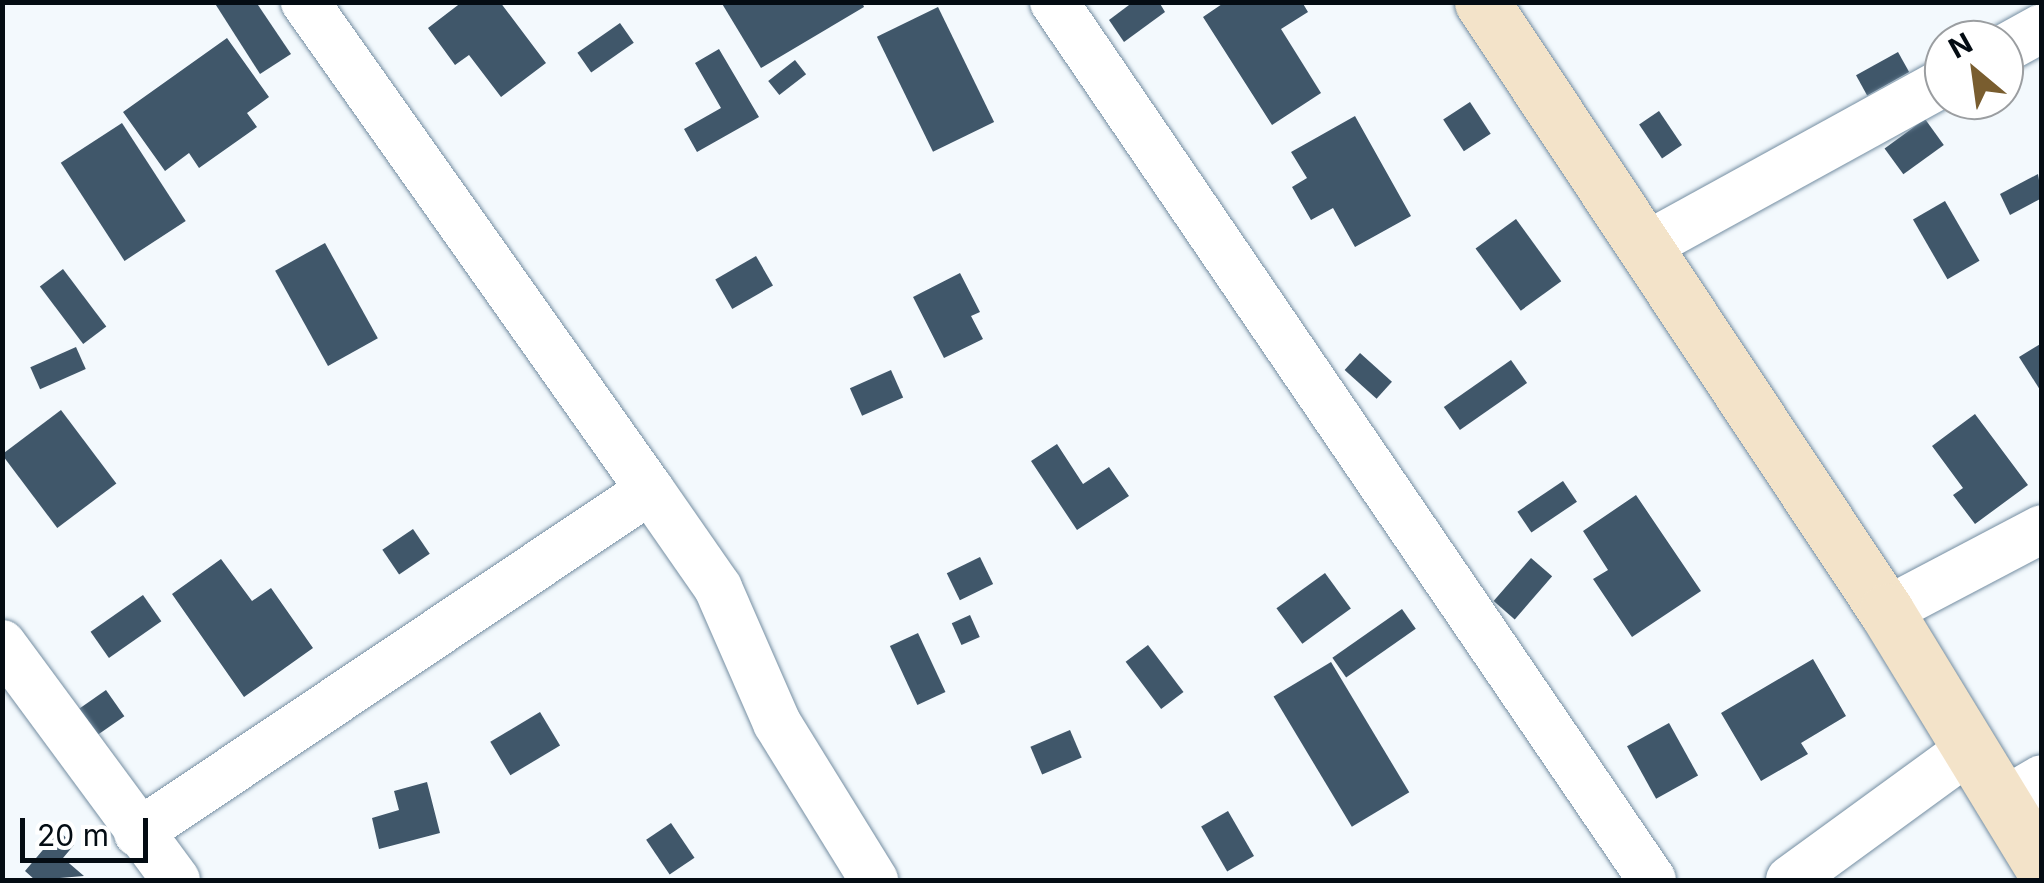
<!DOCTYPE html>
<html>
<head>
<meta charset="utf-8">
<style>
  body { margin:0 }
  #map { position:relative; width:2044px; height:883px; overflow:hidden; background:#f3f9fd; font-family:Inter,sans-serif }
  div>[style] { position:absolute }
  .building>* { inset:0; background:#40576a; transform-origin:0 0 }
  .roads { filter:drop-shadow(0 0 2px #758ea2) drop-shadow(0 0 2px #758ea2) }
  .minor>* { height:48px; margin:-24px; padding:0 24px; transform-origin:24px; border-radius:24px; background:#fff }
  .secondary>* { height:55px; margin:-27.5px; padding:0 27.5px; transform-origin:27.5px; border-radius:27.5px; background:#f3e3c9 }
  span { translate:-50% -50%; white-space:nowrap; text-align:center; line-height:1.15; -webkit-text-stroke:10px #fff; paint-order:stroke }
  .frame { position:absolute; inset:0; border:5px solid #040c13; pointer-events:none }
  .north { position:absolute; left:1924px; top:20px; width:100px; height:100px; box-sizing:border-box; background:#fff; border:2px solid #9b9ea1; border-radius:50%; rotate:331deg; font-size:28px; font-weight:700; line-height:40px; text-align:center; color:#040c13 }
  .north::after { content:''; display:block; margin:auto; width:35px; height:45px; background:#795d2f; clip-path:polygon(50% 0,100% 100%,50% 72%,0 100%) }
  .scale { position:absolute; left:20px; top:818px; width:128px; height:45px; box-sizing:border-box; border:5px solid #040c13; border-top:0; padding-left:12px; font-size:30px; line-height:35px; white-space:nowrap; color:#040c13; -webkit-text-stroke:8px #fff; paint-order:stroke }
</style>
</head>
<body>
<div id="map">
  <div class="building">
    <div style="clip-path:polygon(214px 2px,258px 5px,291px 54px,260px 74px)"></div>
    <div style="clip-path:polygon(462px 2px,500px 2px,546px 63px,501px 97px,469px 55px,455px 65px,428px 28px)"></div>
    <div style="clip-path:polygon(721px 2px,862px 2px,864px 7px,761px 68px)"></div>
    <div style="clip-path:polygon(1133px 2px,1159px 2px,1165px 12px,1124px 42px,1109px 20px)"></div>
    <div style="clip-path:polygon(1225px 2px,1302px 2px,1308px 12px,1281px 29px,1321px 93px,1272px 125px,1203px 17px)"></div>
    <div style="left:938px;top:7px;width:128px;height:68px;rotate:64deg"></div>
    <div style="left:620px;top:23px;width:24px;height:52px;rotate:55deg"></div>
    <div style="clip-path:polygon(227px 38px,269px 97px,247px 113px,257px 127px,199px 168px,189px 153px,165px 171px,123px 112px)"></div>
    <div style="clip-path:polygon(719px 49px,759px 117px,697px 152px,684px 129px,721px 108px,695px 63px)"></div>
    <div style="left:1898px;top:52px;width:23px;height:48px;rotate:61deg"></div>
    <div style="left:795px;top:60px;width:18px;height:34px;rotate:52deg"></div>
    <div style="left:1470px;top:102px;width:38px;height:32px;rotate:57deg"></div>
    <div style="left:1659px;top:111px;width:41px;height:24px;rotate:56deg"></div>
    <div style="clip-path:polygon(1355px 116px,1411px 216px,1355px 247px,1333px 208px,1311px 220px,1292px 187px,1307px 178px,1291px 152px)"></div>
    <div style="left:1925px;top:119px;width:32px;height:50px;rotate:54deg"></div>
    <div style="left:122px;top:123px;width:117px;height:73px;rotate:57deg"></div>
    <div style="clip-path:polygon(2038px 174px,2042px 198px,2010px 215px,2000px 194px)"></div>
    <div style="left:1945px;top:201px;width:69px;height:37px;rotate:60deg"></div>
    <div style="left:1516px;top:219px;width:77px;height:50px;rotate:54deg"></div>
    <div style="left:325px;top:243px;width:109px;height:57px;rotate:61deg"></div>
    <div style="left:756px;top:256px;width:34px;height:47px;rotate:60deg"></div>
    <div style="left:63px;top:269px;width:72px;height:29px;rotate:53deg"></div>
    <div style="clip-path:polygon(960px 273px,980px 312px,971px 316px,983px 339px,944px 358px,913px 297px)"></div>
    <div style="clip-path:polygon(2042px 343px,2042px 393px,2019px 357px)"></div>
    <div style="left:76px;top:347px;width:24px;height:50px;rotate:66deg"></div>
    <div style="left:1360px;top:353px;width:43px;height:23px;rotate:42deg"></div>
    <div style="left:1511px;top:360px;width:28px;height:82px;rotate:55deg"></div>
    <div style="left:891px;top:370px;width:30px;height:45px;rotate:66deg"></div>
    <div style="left:61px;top:410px;width:92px;height:74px;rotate:53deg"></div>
    <div style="clip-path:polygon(1975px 414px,2028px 485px,1975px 524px,1953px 495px,1963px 488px,1932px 446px)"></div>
    <div style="clip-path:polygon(1057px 444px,1083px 484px,1109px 467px,1129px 496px,1077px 530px,1031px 461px)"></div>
    <div style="left:1563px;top:481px;width:25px;height:55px;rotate:56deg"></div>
    <div style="clip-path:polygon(1636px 495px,1701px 591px,1632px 637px,1593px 579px,1608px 570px,1583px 531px)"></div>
    <div style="left:413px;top:529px;width:30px;height:37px;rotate:56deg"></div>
    <div style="left:980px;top:557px;width:30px;height:37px;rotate:64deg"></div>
    <div style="left:1531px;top:558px;width:28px;height:57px;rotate:41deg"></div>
    <div style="clip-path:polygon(221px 559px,252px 601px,271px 588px,313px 648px,244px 697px,172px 594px)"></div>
    <div style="left:1325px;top:573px;width:44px;height:60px;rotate:54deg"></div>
    <div style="left:143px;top:595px;width:32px;height:64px;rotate:55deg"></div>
    <div style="left:1402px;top:609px;width:24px;height:85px;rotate:55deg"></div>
    <div style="left:970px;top:615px;width:24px;height:20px;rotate:66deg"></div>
    <div style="left:918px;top:633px;width:65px;height:31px;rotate:65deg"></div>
    <div style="left:1148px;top:645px;width:59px;height:28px;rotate:53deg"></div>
    <div style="clip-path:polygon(1813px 659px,1846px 716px,1801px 743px,1808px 754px,1761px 781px,1721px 713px)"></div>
    <div style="left:1331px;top:662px;width:152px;height:67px;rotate:59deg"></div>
    <div style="left:106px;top:690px;width:32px;height:35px;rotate:55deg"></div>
    <div style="left:540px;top:712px;width:39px;height:58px;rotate:59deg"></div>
    <div style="left:1669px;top:723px;width:60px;height:48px;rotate:61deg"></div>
    <div style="left:1070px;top:730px;width:30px;height:43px;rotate:67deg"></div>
    <div style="clip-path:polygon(427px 782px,440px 833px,379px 849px,372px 818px,399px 810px,394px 791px)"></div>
    <div style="left:1228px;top:811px;width:52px;height:31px;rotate:60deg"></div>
    <div style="left:671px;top:823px;width:42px;height:30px;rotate:56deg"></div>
    <div style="clip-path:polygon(59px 831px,74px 845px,63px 858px,84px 876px,35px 880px,25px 871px)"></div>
  </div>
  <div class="roads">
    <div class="minor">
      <div style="left:1054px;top:2px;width:1062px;rotate:55.74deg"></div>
      <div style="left:2004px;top:49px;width:43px;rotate:-28.9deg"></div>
      <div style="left:1644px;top:247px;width:342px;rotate:-28.8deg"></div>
      <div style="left:650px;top:490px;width:119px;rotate:55.2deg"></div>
      <div style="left:718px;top:588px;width:147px;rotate:66.4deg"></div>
      <div style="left:777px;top:723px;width:185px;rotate:58.3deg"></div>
      <div style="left:1886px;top:611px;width:176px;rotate:-27.7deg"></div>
      <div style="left:2px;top:644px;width:293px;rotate:53.6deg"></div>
      <div style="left:2003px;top:802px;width:45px;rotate:-30.5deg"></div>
      <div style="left:138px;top:833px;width:616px;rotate:-33.82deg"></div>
      <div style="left:650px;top:490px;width:598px;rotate:-125.26deg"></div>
      <div style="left:1790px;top:880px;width:224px;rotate:-36.1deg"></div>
    </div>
    <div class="secondary">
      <div style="left:1482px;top:2px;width:731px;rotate:56.44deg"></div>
      <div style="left:1886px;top:611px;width:300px;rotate:58.6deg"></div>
    </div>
  </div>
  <div class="frame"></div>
  <div class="north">N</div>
  <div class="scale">20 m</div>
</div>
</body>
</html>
